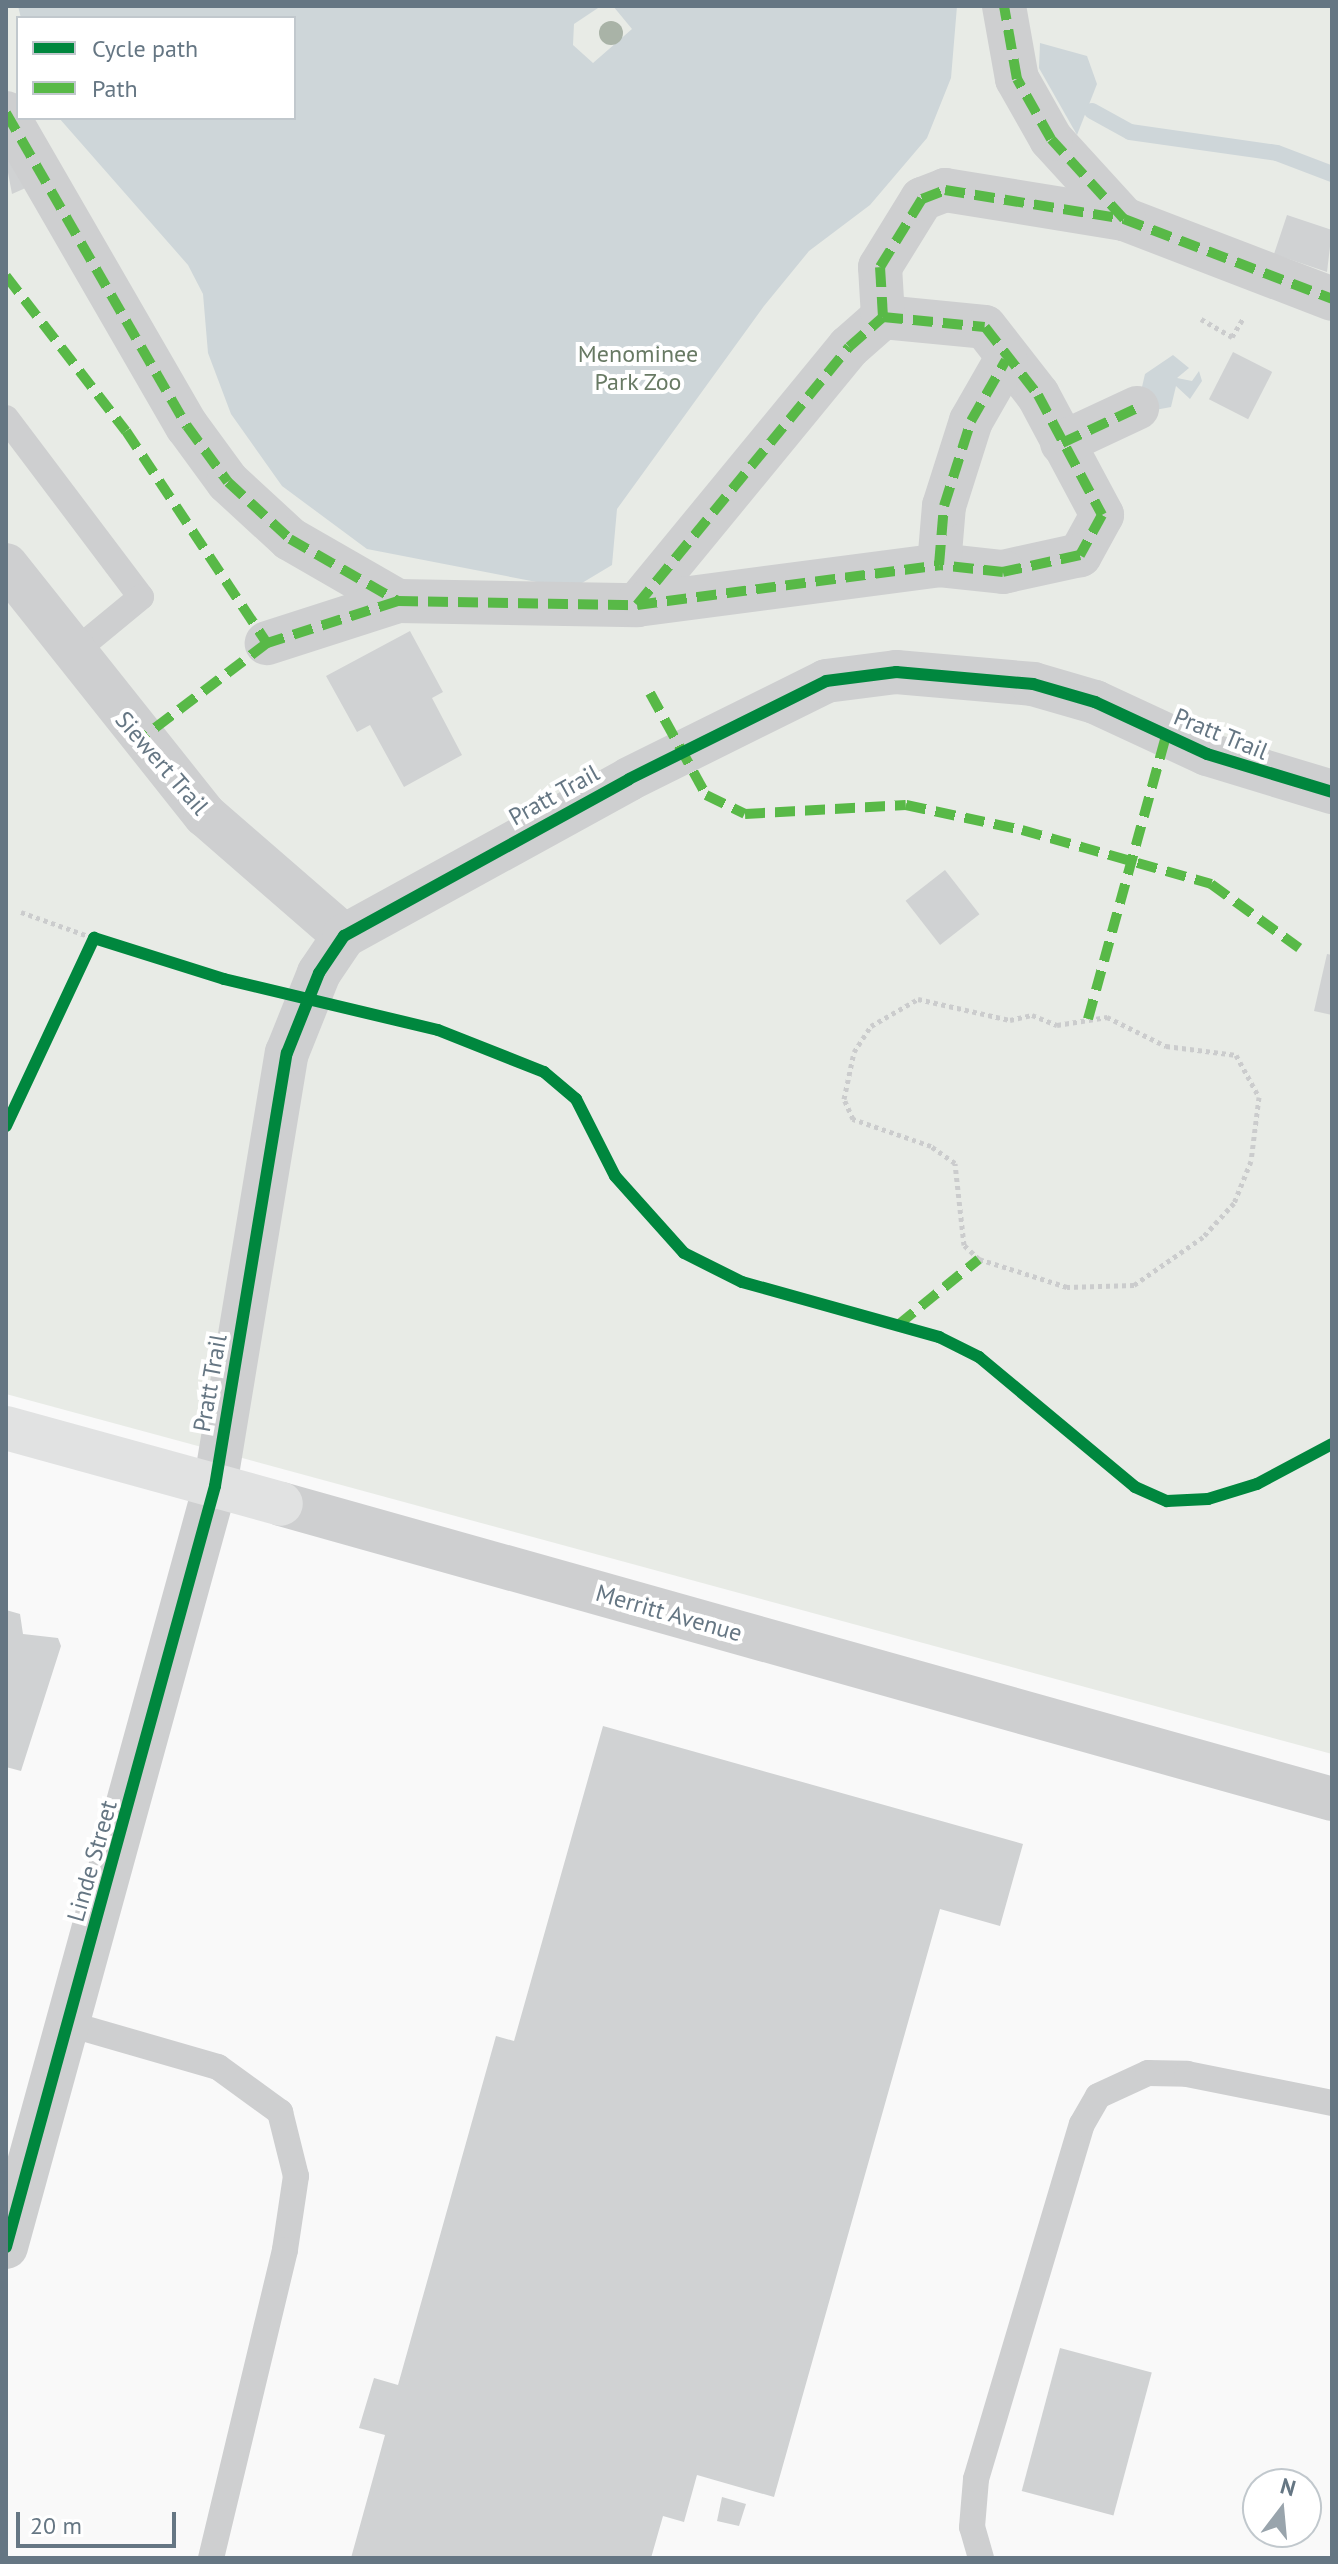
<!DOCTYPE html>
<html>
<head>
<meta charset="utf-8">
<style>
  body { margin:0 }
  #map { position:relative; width:1338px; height:2564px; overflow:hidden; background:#f9f9f9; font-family:"PT Sans",sans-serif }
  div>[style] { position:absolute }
  .green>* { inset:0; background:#e8ebe6 }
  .water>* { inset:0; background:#ced6d9 }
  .stream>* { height:16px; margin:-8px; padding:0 8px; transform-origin:8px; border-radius:8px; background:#ced6d9 }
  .building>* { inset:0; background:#d0d2d3; transform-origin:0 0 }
  .path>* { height:5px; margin-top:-2.5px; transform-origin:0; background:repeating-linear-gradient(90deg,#cbcccd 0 4px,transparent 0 8px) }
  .lane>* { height:26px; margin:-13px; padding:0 13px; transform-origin:13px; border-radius:13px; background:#cecfd0 }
  .street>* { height:44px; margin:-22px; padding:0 22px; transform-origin:22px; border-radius:22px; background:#cecfd0 }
  .secondary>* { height:44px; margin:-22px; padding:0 22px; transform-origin:22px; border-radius:22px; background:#e1e2e2 }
  .quiet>* { height:10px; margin-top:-5px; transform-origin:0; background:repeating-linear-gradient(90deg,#58b947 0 20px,transparent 0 30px) }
  .cycleway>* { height:12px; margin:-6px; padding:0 6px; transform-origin:6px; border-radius:6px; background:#00873e }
  .trees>* { width:24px; height:24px; margin:-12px; border-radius:50%; background:#a9b3a7 }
  span { translate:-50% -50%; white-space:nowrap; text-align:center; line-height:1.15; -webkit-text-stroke:8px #fff; paint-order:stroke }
  .park-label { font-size:24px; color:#687a64 }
  .street-label { font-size:24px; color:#657683 }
  .frame { position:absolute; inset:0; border:8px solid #657683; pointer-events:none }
  .legend { position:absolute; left:16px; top:16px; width:280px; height:104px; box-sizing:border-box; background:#fff; border:2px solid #c1c8cd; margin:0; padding:10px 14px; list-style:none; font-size:24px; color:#657683 }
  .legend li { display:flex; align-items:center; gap:16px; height:40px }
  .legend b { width:40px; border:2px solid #c1c8cd }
  .north { position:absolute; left:1242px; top:2468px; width:80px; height:80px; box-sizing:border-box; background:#fff; border:2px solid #c1c8cd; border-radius:50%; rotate:16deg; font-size:22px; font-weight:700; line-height:32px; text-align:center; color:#657683 }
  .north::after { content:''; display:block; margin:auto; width:28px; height:36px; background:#99a4ac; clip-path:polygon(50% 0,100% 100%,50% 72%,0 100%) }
  .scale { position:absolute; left:16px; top:2512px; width:160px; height:36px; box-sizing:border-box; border:4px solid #657683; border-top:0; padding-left:10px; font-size:24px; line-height:28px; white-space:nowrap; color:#657683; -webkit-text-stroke:6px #fff; paint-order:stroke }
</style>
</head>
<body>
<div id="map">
  <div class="green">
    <div style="clip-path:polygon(evenodd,6px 6px,1332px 6px,1332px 1754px,6px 1394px,6px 6px,18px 18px,294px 18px,294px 118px,18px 118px,18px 18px)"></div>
  </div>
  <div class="water">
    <div style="clip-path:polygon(18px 6px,601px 6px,574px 24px,573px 45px,593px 63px,632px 29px,613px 6px,957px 6px,951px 78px,927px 138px,870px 205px,809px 251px,764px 306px,617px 509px,612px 565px,582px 583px,547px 584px,367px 549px,282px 486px,231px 414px,208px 353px,203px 294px,188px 265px,59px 118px,294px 118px,294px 18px,21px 18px)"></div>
    <div style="clip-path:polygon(1040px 43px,1087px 56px,1097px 84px,1077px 135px,1039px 68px)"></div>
    <div style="clip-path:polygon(1173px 355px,1189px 368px,1177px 378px,1192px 381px,1199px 371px,1202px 381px,1190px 399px,1176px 386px,1171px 407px,1155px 410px,1142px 387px,1145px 374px)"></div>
  </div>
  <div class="stream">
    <div style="left:1092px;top:111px;width:43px;rotate:28.9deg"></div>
    <div style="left:1130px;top:132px;width:148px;rotate:8.1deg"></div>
    <div style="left:1277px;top:153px;width:59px;rotate:20.9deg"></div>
  </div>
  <div class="building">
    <div style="clip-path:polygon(24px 153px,39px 182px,12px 194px,6px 162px)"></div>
    <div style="clip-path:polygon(1287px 215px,1332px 230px,1327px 272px,1274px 254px)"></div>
    <div style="left:1233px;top:352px;width:44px;height:53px;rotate:27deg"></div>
    <div style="clip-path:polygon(410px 631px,443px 692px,432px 698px,462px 755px,404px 787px,370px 725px,357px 732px,326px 676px)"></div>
    <div style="left:945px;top:870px;width:56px;height:50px;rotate:52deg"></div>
    <div style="clip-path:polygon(1327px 954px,1332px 955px,1332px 1015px,1314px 1011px)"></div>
    <div style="clip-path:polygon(6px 1610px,20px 1614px,23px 1634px,58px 1638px,61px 1646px,21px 1771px,6px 1767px)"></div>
    <div style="clip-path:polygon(603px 1726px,1023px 1844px,1000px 1926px,940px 1909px,774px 2497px,697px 2475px,684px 2522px,663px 2516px,651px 2558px,351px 2558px,385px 2435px,359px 2428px,374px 2378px,398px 2385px,496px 2036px,514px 2041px)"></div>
    <div style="left:1060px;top:2348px;width:95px;height:148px;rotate:15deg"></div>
    <div style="clip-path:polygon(722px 2497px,746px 2504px,739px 2526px,717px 2521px)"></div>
  </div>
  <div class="path">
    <div style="left:1201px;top:319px;width:36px;rotate:30deg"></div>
    <div style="left:1232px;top:337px;width:23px;rotate:-59deg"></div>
    <div style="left:21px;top:912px;width:77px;rotate:19.6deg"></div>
    <div style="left:918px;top:999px;width:94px;rotate:12.9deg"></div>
    <div style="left:1010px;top:1020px;width:23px;rotate:-13deg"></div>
    <div style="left:1032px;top:1015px;width:27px;rotate:22deg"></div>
    <div style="left:1057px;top:1025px;width:51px;rotate:-9.1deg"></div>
    <div style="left:1107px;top:1017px;width:66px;rotate:26.2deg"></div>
    <div style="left:1166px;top:1046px;width:71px;rotate:7.3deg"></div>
    <div style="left:1236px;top:1055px;width:48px;rotate:61.3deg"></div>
    <div style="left:1259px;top:1097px;width:64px;rotate:97.1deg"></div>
    <div style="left:1251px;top:1161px;width:45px;rotate:112deg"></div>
    <div style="left:1234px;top:1203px;width:46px;rotate:132.4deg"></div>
    <div style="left:1203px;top:1237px;width:84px;rotate:145.2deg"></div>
    <div style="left:1134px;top:1285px;width:67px;rotate:178.3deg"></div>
    <div style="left:1067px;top:1287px;width:92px;rotate:-162.3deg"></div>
    <div style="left:979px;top:1259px;width:21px;rotate:-137deg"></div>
    <div style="left:964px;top:1245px;width:82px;rotate:-96.3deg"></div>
    <div style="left:955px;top:1163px;width:29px;rotate:-145deg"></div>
    <div style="left:931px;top:1146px;width:83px;rotate:-160.9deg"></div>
    <div style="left:853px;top:1119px;width:22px;rotate:-114deg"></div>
    <div style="left:844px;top:1099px;width:48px;rotate:-78deg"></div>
    <div style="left:854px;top:1052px;width:31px;rotate:-57deg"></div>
    <div style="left:871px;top:1026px;width:54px;rotate:-29.9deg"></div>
  </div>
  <div class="lane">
    <div style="left:6px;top:418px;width:224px;rotate:53deg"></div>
    <div style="left:141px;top:597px;width:88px;rotate:140.5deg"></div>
    <div style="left:69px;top:2024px;width:155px;rotate:16.1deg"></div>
    <div style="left:218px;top:2067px;width:77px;rotate:36deg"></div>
    <div style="left:280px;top:2112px;width:66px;rotate:76deg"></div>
    <div style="left:296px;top:2176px;width:75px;rotate:98.5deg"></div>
    <div style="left:285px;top:2250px;width:317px;rotate:103.5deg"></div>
    <div style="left:981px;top:2558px;width:32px;rotate:-106deg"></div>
    <div style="left:972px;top:2527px;width:48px;rotate:-85.2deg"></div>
    <div style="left:976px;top:2479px;width:370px;rotate:-73.4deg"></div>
    <div style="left:1082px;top:2124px;width:32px;rotate:-60deg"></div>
    <div style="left:1098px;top:2096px;width:55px;rotate:-24.7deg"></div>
    <div style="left:1148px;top:2073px;width:39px;rotate:1deg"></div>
    <div style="left:1187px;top:2074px;width:148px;rotate:11.3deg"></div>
  </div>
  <div class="street">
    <div style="left:6px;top:113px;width:362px;rotate:60deg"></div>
    <div style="left:187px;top:426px;width:69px;rotate:53.8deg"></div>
    <div style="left:228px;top:482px;width:84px;rotate:42.6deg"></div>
    <div style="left:290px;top:539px;width:125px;rotate:29.9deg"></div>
    <div style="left:398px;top:601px;width:138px;rotate:162.2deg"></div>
    <div style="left:1124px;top:219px;width:223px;rotate:21deg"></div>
    <div style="left:883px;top:317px;width:102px;rotate:5.6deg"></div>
    <div style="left:985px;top:327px;width:86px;rotate:52.1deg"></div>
    <div style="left:1038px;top:395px;width:136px;rotate:61.9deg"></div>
    <div style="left:1102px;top:515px;width:46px;rotate:118.8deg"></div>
    <div style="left:1080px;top:555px;width:79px;rotate:167.6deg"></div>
    <div style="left:1003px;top:572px;width:64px;rotate:-173.8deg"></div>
    <div style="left:1062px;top:443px;width:83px;rotate:-25deg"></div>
    <div style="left:6px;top:565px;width:320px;rotate:51.5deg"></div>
    <div style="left:205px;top:815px;width:184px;rotate:41deg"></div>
    <div style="left:398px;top:601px;width:239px;rotate:1deg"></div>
    <div style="left:637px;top:605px;width:334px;rotate:-50.6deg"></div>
    <div style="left:849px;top:347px;width:45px;rotate:-41.4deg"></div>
    <div style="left:883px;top:317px;width:50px;rotate:-93.4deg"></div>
    <div style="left:880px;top:267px;width:80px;rotate:-58.3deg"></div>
    <div style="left:922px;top:199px;width:25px;rotate:-21deg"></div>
    <div style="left:945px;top:190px;width:181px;rotate:9.2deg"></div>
    <div style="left:1124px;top:219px;width:108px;rotate:-132.4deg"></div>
    <div style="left:1051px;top:139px;width:69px;rotate:-119.5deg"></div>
    <div style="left:1017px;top:79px;width:74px;rotate:-100.1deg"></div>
    <div style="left:637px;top:605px;width:305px;rotate:-7.5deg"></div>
    <div style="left:939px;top:565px;width:59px;rotate:-85.2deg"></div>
    <div style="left:944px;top:506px;width:89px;rotate:-72.4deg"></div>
    <div style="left:971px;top:421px;width:70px;rotate:-60.2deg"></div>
    <div style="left:281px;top:1504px;width:1092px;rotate:15.68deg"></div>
    <div style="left:6px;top:2247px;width:789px;rotate:-74.64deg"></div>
    <div style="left:215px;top:1486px;width:439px;rotate:-80.6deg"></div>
    <div style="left:287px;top:1053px;width:86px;rotate:-68.2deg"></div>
    <div style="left:319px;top:973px;width:45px;rotate:-56deg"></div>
    <div style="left:344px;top:936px;width:325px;rotate:-28.8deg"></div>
    <div style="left:629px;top:779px;width:220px;rotate:-26.4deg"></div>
    <div style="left:826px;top:681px;width:71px;rotate:-7.3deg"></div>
    <div style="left:896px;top:672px;width:138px;rotate:5deg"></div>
    <div style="left:1033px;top:684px;width:65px;rotate:16.2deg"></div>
    <div style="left:1095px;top:702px;width:123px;rotate:24.9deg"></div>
    <div style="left:1207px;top:754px;width:131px;rotate:16.9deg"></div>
  </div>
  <div class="secondary">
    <div style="left:6px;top:1428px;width:285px;rotate:15.4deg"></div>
  </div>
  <div class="quiet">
    <div style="left:6px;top:113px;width:362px;rotate:60deg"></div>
    <div style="left:187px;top:426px;width:69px;rotate:53.8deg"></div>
    <div style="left:228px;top:482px;width:84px;rotate:42.6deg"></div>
    <div style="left:290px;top:539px;width:125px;rotate:29.9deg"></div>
    <div style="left:398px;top:601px;width:138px;rotate:162.2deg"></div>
    <div style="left:1124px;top:219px;width:223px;rotate:21deg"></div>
    <div style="left:6px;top:276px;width:196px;rotate:52.3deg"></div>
    <div style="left:126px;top:431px;width:255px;rotate:56.4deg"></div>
    <div style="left:267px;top:643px;width:161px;rotate:142.8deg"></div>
    <div style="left:883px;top:317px;width:102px;rotate:5.6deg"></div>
    <div style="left:985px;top:327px;width:86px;rotate:52.1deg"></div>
    <div style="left:1038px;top:395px;width:136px;rotate:61.9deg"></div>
    <div style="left:1102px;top:515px;width:46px;rotate:118.8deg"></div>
    <div style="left:1080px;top:555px;width:79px;rotate:167.6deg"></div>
    <div style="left:1003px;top:572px;width:64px;rotate:-173.8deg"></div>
    <div style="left:1062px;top:443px;width:83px;rotate:-25deg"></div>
    <div style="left:398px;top:601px;width:239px;rotate:1deg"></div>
    <div style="left:637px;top:605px;width:334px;rotate:-50.6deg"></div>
    <div style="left:849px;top:347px;width:45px;rotate:-41.4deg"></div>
    <div style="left:883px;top:317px;width:50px;rotate:-93.4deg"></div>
    <div style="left:880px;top:267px;width:80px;rotate:-58.3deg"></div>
    <div style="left:922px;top:199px;width:25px;rotate:-21deg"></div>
    <div style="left:945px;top:190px;width:181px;rotate:9.2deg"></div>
    <div style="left:1124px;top:219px;width:108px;rotate:-132.4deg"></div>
    <div style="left:1051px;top:139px;width:69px;rotate:-119.5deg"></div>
    <div style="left:1017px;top:79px;width:74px;rotate:-100.1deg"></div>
    <div style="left:637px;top:605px;width:305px;rotate:-7.5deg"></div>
    <div style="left:939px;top:565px;width:59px;rotate:-85.2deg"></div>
    <div style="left:944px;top:506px;width:89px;rotate:-72.4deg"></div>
    <div style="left:971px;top:421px;width:70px;rotate:-60.2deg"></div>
    <div style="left:650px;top:693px;width:116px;rotate:61.2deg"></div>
    <div style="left:706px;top:795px;width:43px;rotate:26deg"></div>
    <div style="left:745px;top:814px;width:161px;rotate:-3.2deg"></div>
    <div style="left:906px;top:805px;width:119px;rotate:12.2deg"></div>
    <div style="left:1022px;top:830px;width:197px;rotate:15.9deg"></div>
    <div style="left:1211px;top:884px;width:109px;rotate:36deg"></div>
    <div style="left:1088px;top:1019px;width:294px;rotate:-74.6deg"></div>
    <div style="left:898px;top:1325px;width:104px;rotate:-39.2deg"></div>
  </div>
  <div class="cycleway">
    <div style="left:6px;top:1126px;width:208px;rotate:-64.9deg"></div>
    <div style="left:94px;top:938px;width:136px;rotate:17.5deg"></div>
    <div style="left:224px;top:979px;width:220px;rotate:13.4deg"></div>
    <div style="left:438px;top:1030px;width:114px;rotate:21.6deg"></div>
    <div style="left:544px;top:1072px;width:42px;rotate:40.2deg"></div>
    <div style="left:576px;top:1099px;width:86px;rotate:63.1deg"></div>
    <div style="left:615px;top:1176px;width:103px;rotate:48.1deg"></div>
    <div style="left:684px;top:1253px;width:65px;rotate:26.6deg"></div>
    <div style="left:742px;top:1282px;width:205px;rotate:15.6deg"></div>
    <div style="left:939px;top:1337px;width:45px;rotate:26.6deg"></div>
    <div style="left:979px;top:1357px;width:203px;rotate:39.8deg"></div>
    <div style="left:1135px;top:1487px;width:35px;rotate:24deg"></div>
    <div style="left:1167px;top:1501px;width:41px;rotate:-2.8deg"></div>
    <div style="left:1208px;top:1499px;width:51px;rotate:-17deg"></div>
    <div style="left:1257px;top:1484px;width:85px;rotate:-28.1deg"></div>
    <div style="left:6px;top:2247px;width:789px;rotate:-74.64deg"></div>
    <div style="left:215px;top:1486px;width:439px;rotate:-80.6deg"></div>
    <div style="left:287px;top:1053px;width:86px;rotate:-68.2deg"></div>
    <div style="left:319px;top:973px;width:45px;rotate:-56deg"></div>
    <div style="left:344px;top:936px;width:325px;rotate:-28.8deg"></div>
    <div style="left:629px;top:779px;width:220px;rotate:-26.4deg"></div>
    <div style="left:826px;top:681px;width:71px;rotate:-7.3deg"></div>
    <div style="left:896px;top:672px;width:138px;rotate:5deg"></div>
    <div style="left:1033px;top:684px;width:65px;rotate:16.2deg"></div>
    <div style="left:1095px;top:702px;width:123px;rotate:24.9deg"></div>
    <div style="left:1207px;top:754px;width:131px;rotate:16.9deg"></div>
  </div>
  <div class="trees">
    <div style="left:611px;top:33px"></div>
  </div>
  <div class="park-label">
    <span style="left:638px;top:368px">Menominee<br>Park Zoo</span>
  </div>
  <div class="street-label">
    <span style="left:1221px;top:734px;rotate:22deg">Pratt Trail</span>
    <span style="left:162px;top:763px;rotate:49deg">Siewert Trail</span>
    <span style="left:554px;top:795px;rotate:-29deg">Pratt Trail</span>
    <span style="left:210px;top:1383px;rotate:-80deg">Pratt Trail</span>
    <span style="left:669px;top:1613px;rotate:16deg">Merritt Avenue</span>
    <span style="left:92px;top:1861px;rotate:-74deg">Linde Street</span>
  </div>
  <div class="frame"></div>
  <ul class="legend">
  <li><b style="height:10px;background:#00873e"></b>Cycle path</li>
  <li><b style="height:10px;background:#58b947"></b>Path</li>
  </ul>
  <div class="north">N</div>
  <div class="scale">20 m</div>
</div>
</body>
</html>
